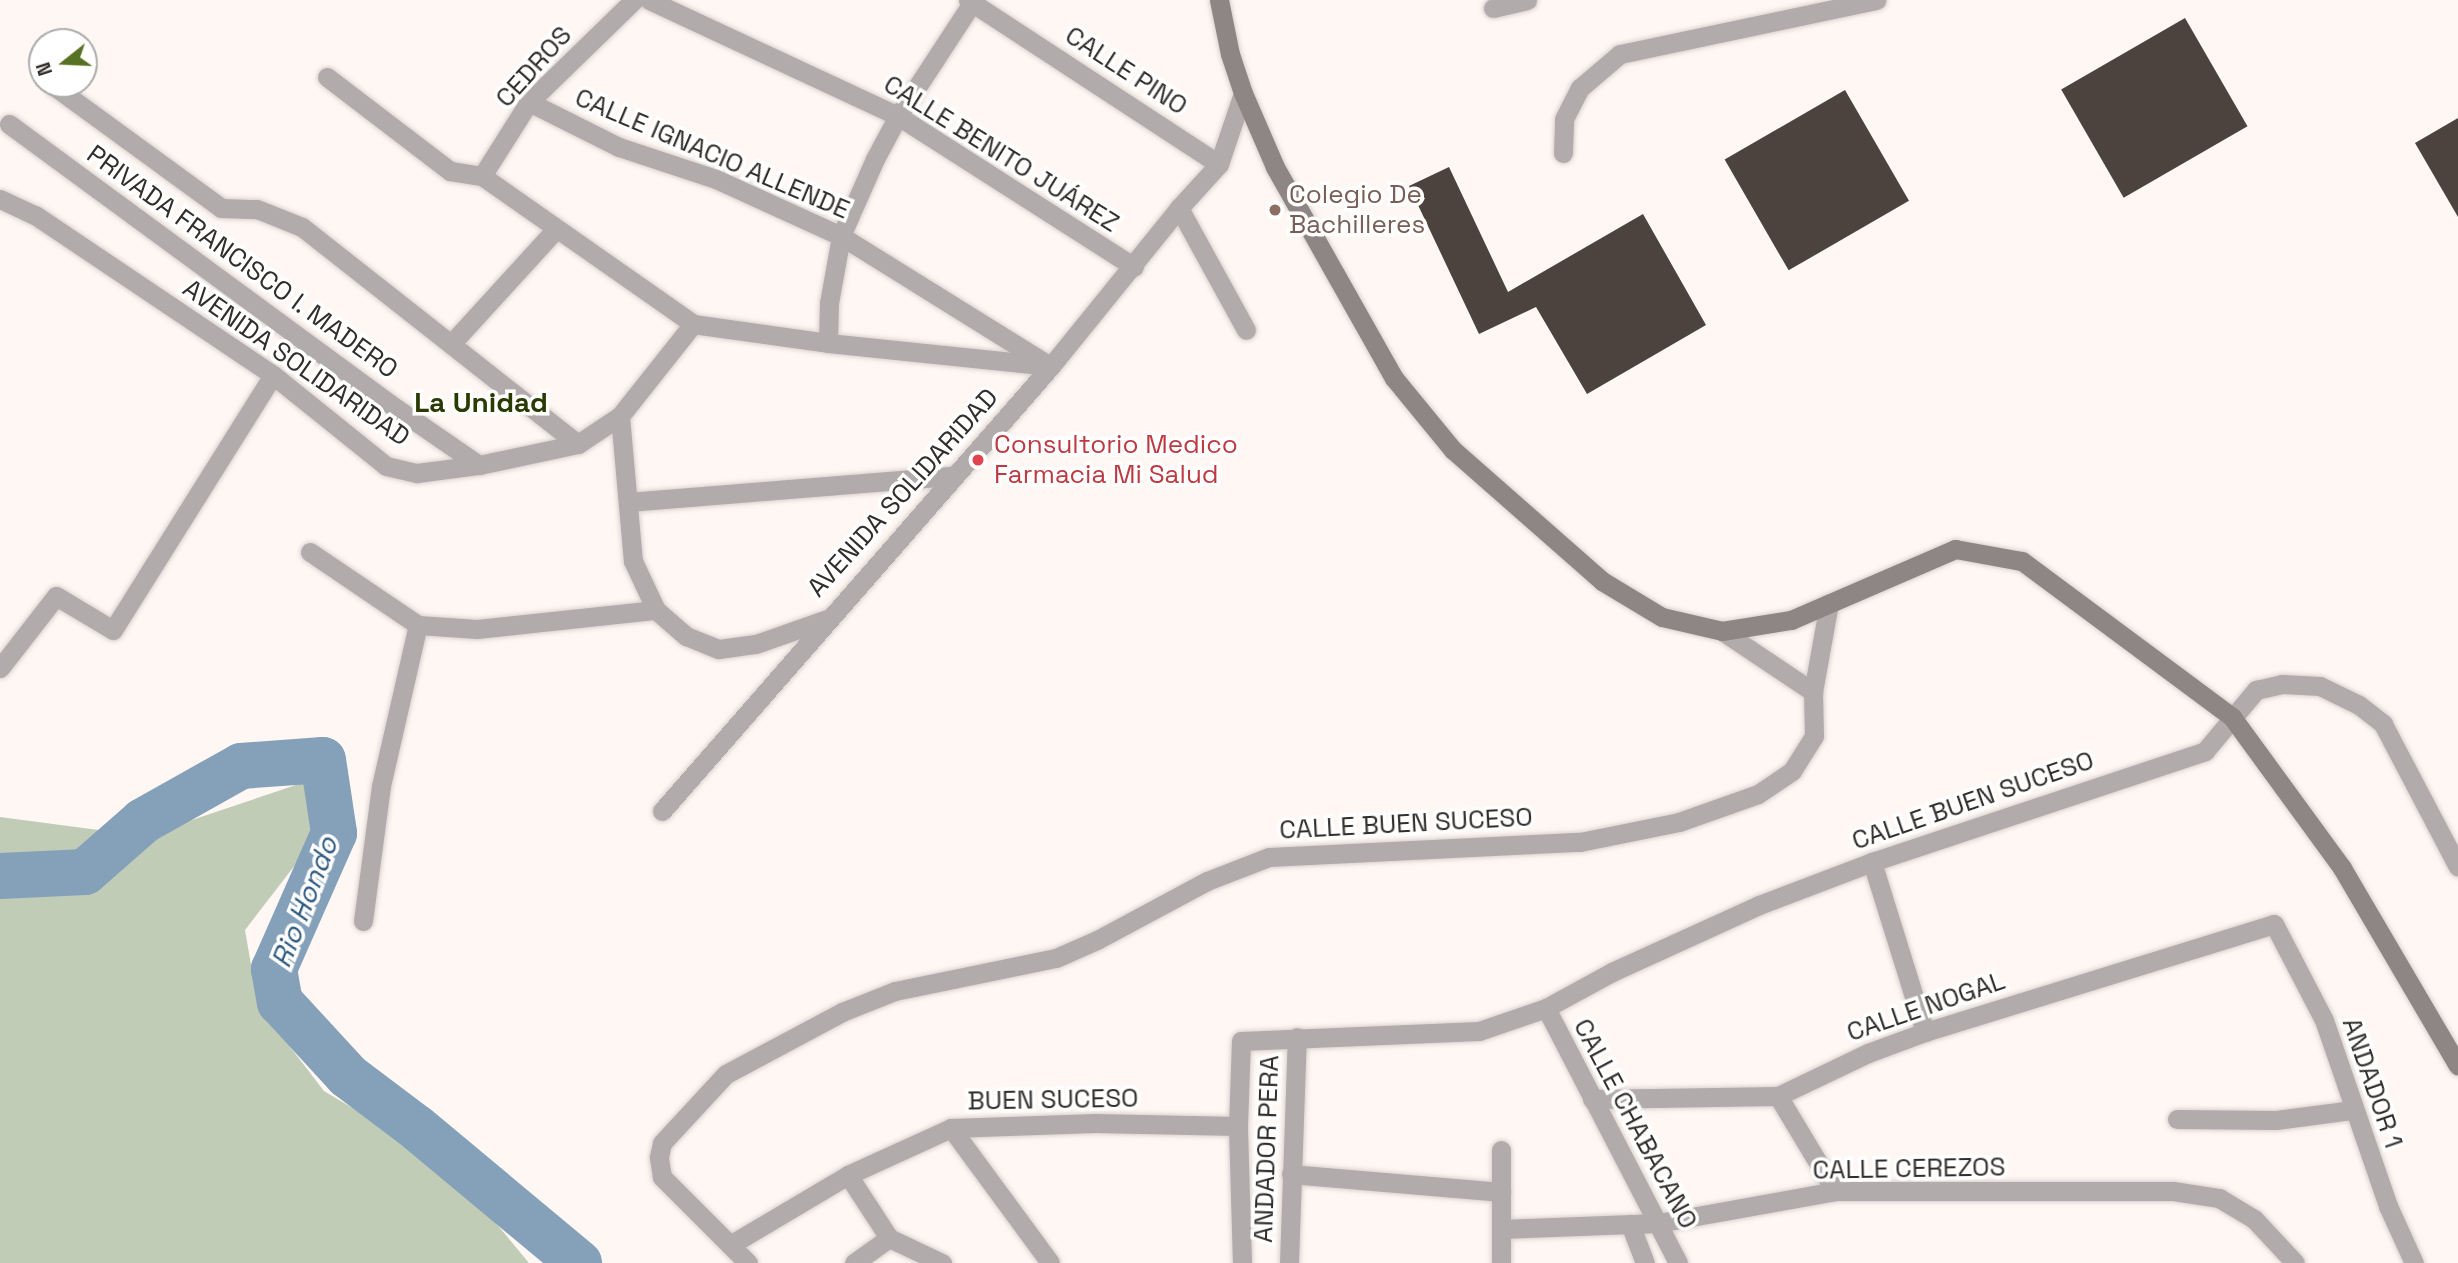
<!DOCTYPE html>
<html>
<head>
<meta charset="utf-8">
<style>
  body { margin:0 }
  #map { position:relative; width:2458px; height:1263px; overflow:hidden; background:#fef7f3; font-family:"Space Grotesk",sans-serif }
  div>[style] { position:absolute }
  .green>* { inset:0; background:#c1ccb7 }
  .river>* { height:46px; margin:-23px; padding:0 23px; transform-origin:23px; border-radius:23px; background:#85a0b9 }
  .building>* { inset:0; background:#4d433e; transform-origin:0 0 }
  .roads { filter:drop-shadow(0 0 2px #d9d3cf) drop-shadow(0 0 2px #d9d3cf) }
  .minor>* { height:19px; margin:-9.5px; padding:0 9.5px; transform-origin:9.5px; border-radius:9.5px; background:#b1abab }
  .secondary>* { height:19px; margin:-9.5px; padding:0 9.5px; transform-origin:9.5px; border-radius:9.5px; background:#8e8585 }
  .dots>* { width:19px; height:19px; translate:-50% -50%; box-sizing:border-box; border:4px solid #fff; border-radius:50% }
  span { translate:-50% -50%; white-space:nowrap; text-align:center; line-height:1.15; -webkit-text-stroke:7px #fff; paint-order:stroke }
  .street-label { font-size:26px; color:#312d2a }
  .education-label { font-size:26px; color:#785e54 }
  .left { translate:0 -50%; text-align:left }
  .health-label { font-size:26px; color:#be3a42 }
  .neighbourhood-label { font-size:28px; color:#293a02; font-weight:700 }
  .water-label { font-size:28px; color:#2f5a7f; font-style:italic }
  .north { position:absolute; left:28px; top:28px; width:70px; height:70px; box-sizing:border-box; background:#fff; border:2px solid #adabaa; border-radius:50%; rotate:252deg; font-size:19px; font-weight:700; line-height:28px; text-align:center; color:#312d2a }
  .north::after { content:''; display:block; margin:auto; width:24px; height:32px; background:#577124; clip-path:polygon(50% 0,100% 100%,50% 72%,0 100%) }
</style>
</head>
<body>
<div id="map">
  <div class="green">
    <div style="clip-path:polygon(311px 780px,319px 834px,245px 930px,258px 1005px,324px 1091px,391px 1131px,461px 1181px,529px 1263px,0 1263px,0 817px,144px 836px)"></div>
  </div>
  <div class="river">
    <div style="left:0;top:876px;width:85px;rotate:-2.7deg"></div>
    <div style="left:85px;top:872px;width:77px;rotate:-41.3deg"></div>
    <div style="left:143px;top:821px;width:112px;rotate:-29.3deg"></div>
    <div style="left:241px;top:766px;width:82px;rotate:-4.2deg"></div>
    <div style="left:323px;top:760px;width:74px;rotate:81.4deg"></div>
    <div style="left:334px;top:833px;width:149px;rotate:113.8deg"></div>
    <div style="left:274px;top:969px;width:34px;rotate:80deg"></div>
    <div style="left:280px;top:1002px;width:100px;rotate:47.4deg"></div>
    <div style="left:348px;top:1076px;width:86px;rotate:37deg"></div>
    <div style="left:417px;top:1128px;width:211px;rotate:39.8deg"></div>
  </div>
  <div class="building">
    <div style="left:2185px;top:18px;width:125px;height:143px;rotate:60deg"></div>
    <div style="left:1845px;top:90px;width:128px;height:139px;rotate:60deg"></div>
    <div style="clip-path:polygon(2458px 118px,2458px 217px,2415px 143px)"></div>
    <div style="clip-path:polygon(1449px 167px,1508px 292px,1643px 214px,1706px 325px,1587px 394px,1536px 307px,1479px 334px,1409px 186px)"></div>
  </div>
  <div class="roads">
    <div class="minor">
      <div style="left:649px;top:0;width:275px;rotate:25deg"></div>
      <div style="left:898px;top:116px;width:280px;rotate:32.6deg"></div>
      <div style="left:968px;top:0;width:300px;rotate:33.2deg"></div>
      <div style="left:1493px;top:8px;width:35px;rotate:-13deg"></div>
      <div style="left:327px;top:77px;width:155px;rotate:37.4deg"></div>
      <div style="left:450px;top:171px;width:32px;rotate:9deg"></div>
      <div style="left:482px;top:176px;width:258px;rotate:35deg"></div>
      <div style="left:693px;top:324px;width:136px;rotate:8deg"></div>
      <div style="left:828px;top:343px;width:224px;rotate:5.9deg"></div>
      <div style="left:54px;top:86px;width:207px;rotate:36.1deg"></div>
      <div style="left:221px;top:208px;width:36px;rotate:2deg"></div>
      <div style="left:257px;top:209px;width:48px;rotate:21.8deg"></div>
      <div style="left:302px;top:227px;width:351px;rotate:38.2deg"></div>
      <div style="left:529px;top:102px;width:101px;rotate:26.6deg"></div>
      <div style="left:619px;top:147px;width:102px;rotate:18.3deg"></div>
      <div style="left:716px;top:179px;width:137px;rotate:24.5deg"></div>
      <div style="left:841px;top:236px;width:243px;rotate:31.9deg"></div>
      <div style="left:9px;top:124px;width:480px;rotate:36.3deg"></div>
      <div style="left:396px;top:408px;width:101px;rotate:34.5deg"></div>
      <div style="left:1563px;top:153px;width:34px;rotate:-88deg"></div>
      <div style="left:1564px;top:119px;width:35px;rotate:-63deg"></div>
      <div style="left:1580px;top:88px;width:52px;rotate:-40.4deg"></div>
      <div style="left:1620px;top:54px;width:262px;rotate:-11.9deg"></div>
      <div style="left:482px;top:176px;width:88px;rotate:-57.6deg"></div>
      <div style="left:529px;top:102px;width:146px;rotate:-44.2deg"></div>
      <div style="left:0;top:199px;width:38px;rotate:25deg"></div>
      <div style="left:35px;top:215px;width:287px;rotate:33.9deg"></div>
      <div style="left:273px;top:375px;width:145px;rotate:38.8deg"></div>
      <div style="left:386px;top:466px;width:32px;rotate:13deg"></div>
      <div style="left:417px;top:473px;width:63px;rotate:-7.4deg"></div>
      <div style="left:479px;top:465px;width:101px;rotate:-12deg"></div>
      <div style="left:578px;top:444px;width:50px;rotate:-33.7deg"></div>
      <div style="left:620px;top:416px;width:117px;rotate:-51.6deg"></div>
      <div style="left:1179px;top:208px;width:139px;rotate:61.2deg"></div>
      <div style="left:828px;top:343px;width:40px;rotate:-88.6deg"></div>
      <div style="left:829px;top:303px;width:68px;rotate:-79.8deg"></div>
      <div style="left:841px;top:236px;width:84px;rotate:-66.2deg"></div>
      <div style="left:875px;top:159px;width:49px;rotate:-61.9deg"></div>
      <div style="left:898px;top:116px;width:139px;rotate:-56.8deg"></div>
      <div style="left:451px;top:344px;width:154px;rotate:-47.6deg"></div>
      <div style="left:620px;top:416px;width:146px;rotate:84.9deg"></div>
      <div style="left:633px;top:561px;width:54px;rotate:64.9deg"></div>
      <div style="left:656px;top:610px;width:40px;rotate:41deg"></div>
      <div style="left:686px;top:636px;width:35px;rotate:22deg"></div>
      <div style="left:719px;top:649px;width:37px;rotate:-8deg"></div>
      <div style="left:756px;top:644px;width:75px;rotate:-19.4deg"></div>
      <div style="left:628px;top:502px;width:326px;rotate:-4.6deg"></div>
      <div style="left:310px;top:552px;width:130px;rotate:34.1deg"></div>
      <div style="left:418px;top:625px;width:59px;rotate:3.9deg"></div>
      <div style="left:477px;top:629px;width:180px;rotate:-6.1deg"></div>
      <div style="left:1722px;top:631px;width:110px;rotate:33.8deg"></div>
      <div style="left:0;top:668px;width:91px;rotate:-52.1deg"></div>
      <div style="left:56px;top:596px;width:66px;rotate:30.8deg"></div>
      <div style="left:113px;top:630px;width:301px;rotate:-57.9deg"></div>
      <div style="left:662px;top:811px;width:591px;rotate:-48.84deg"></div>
      <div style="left:1051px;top:366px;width:203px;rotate:-51deg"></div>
      <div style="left:1179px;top:208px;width:59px;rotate:-47.7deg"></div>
      <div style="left:1219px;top:164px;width:75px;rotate:-71.3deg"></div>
      <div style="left:1872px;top:862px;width:178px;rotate:72.7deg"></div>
      <div style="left:363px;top:921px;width:136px;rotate:-82.4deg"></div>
      <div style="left:381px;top:786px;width:165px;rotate:-77.1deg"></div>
      <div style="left:1546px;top:1008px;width:287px;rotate:62.6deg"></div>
      <div style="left:1778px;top:1096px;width:111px;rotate:59deg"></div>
      <div style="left:1592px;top:1099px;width:186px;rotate:-0.9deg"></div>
      <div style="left:1778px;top:1096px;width:100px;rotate:-25.5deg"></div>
      <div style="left:1868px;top:1053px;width:61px;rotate:-20.2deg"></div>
      <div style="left:1925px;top:1032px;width:365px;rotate:-17.2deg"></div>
      <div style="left:2274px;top:924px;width:108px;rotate:62.5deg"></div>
      <div style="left:2324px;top:1020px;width:197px;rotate:71deg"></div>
      <div style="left:2388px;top:1206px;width:63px;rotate:65.5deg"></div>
      <div style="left:2177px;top:1119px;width:99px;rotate:0.6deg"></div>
      <div style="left:2276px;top:1120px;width:78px;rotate:-7.4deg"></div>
      <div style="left:951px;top:1128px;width:167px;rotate:53.7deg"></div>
      <div style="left:1501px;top:1150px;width:113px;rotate:90deg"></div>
      <div style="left:1291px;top:1174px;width:211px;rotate:4.9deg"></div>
      <div style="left:848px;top:1175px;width:75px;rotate:56.9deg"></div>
      <div style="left:889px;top:1238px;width:59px;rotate:25.3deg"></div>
      <div style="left:1630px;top:1224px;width:42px;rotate:69deg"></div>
      <div style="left:1501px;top:1229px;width:157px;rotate:-2.2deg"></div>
      <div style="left:1658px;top:1223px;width:180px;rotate:-10.2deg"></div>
      <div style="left:1835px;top:1191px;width:338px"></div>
      <div style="left:2173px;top:1191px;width:47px;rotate:8.7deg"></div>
      <div style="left:2219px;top:1198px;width:41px;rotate:31deg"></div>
      <div style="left:2254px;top:1219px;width:60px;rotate:47deg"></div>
      <div style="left:730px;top:1245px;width:137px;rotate:-30.7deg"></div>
      <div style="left:848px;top:1175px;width:113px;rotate:-24.5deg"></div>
      <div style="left:951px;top:1128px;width:144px;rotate:-2deg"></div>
      <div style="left:1095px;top:1123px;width:143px;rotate:1.2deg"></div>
      <div style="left:748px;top:1263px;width:122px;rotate:-135deg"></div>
      <div style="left:662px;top:1177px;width:20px;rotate:-99deg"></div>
      <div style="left:659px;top:1157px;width:14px;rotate:-78deg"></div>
      <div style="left:662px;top:1143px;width:94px;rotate:-47.2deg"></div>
      <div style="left:726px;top:1074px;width:132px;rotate:-28.1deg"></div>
      <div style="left:842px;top:1012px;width:57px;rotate:-21.6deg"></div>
      <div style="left:895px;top:991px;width:164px;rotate:-11.6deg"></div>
      <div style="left:1056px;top:958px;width:45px;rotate:-23.7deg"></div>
      <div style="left:1097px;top:940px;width:125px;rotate:-28.2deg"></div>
      <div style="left:1207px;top:881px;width:66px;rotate:-21.2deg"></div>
      <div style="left:1269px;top:857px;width:311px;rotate:-2.8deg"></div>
      <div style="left:1580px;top:842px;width:101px;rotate:-11.4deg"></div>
      <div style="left:1679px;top:822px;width:84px;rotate:-19.5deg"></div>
      <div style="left:1758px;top:794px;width:41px;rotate:-34.1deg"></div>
      <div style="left:1792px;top:771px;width:41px;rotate:-57.8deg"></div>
      <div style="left:1814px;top:736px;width:44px;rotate:-91.3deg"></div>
      <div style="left:1813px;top:692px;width:90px;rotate:-79.8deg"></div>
      <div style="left:854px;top:1263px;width:43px;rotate:-35.5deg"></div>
      <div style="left:1242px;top:1263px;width:137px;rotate:-91.7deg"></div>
      <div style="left:1238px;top:1126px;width:85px;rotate:-88deg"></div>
      <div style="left:1241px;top:1041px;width:238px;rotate:-2.4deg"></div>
      <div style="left:1479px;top:1031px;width:71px;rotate:-18.9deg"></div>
      <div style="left:1546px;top:1008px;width:75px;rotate:-28.6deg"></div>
      <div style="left:1612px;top:972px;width:162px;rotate:-24.5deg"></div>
      <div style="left:1759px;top:905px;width:121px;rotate:-20.8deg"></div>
      <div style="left:1872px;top:862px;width:351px;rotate:-18.4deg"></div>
      <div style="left:2205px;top:751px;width:80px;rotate:-50.1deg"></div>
      <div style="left:2256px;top:690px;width:27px;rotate:-13deg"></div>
      <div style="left:2282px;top:684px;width:38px;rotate:3deg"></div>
      <div style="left:2320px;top:686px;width:43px;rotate:26deg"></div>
      <div style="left:2359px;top:705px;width:31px;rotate:38deg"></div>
      <div style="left:2383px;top:724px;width:161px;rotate:62.3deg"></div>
      <div style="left:1289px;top:1263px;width:226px;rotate:-88deg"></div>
    </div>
    <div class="secondary">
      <div style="left:1219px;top:0;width:55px;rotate:78.5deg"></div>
      <div style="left:1230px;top:54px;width:41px;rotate:71.6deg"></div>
      <div style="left:1243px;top:93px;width:81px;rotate:66.6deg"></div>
      <div style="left:1275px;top:167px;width:242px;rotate:60.6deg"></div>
      <div style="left:1394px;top:378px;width:93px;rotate:50.7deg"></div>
      <div style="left:1453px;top:450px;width:198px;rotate:41.3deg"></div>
      <div style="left:1602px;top:581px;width:70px;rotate:31deg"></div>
      <div style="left:1662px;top:617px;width:62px;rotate:13.1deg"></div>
      <div style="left:1722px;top:631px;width:70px;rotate:-9.1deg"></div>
      <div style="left:1791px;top:620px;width:179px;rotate:-23.4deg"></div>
      <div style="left:1955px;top:549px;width:68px;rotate:10.2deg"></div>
      <div style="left:2022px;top:561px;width:262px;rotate:36.6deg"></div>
      <div style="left:2232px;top:717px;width:187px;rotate:53.9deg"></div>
      <div style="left:2342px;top:868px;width:229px;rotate:59.6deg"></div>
    </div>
  </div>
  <div class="dots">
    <div style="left:1275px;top:210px;background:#8d6e63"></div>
    <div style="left:978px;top:460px;background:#e0444e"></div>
  </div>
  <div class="street-label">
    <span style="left:534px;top:67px;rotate:-48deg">CEDROS</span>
    <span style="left:1126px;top:71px;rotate:33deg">CALLE PINO</span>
    <span style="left:712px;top:154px;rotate:23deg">CALLE IGNACIO ALLENDE</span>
    <span style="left:1001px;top:154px;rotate:32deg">CALLE BENITO JUÁREZ</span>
    <span style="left:242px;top:262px;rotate:36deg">PRIVADA FRANCISCO I. MADERO</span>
    <span style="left:296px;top:363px;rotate:35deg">AVENIDA SOLIDARIDAD</span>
    <span style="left:903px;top:493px;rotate:-48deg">AVENIDA SOLIDARIDAD</span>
    <span style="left:1973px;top:801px;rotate:-19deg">CALLE BUEN SUCESO</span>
    <span style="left:1406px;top:824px;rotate:-3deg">CALLE BUEN SUCESO</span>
    <span style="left:1926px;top:1007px;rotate:-19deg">CALLE NOGAL</span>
    <span style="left:2372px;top:1083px;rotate:71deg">ANDADOR 1</span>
    <span style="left:1053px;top:1100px;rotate:-1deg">BUEN SUCESO</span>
    <span style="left:1635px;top:1124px;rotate:62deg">CALLE CHABACANO</span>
    <span style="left:1267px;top:1149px;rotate:-88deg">ANDADOR PERA</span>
    <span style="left:1909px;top:1169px;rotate:-1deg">CALLE CEREZOS</span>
  </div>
  <div class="education-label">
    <span class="left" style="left:1289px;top:210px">Colegio De<br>Bachilleres</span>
  </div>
  <div class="health-label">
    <span class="left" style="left:994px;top:460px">Consultorio Medico<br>Farmacia Mi Salud</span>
  </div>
  <div class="neighbourhood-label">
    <span style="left:481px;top:402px">La Unidad</span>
  </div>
  <div class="water-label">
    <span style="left:304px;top:902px;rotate:-69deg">Rio Hondo</span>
  </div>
  <div class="north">N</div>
</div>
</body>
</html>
